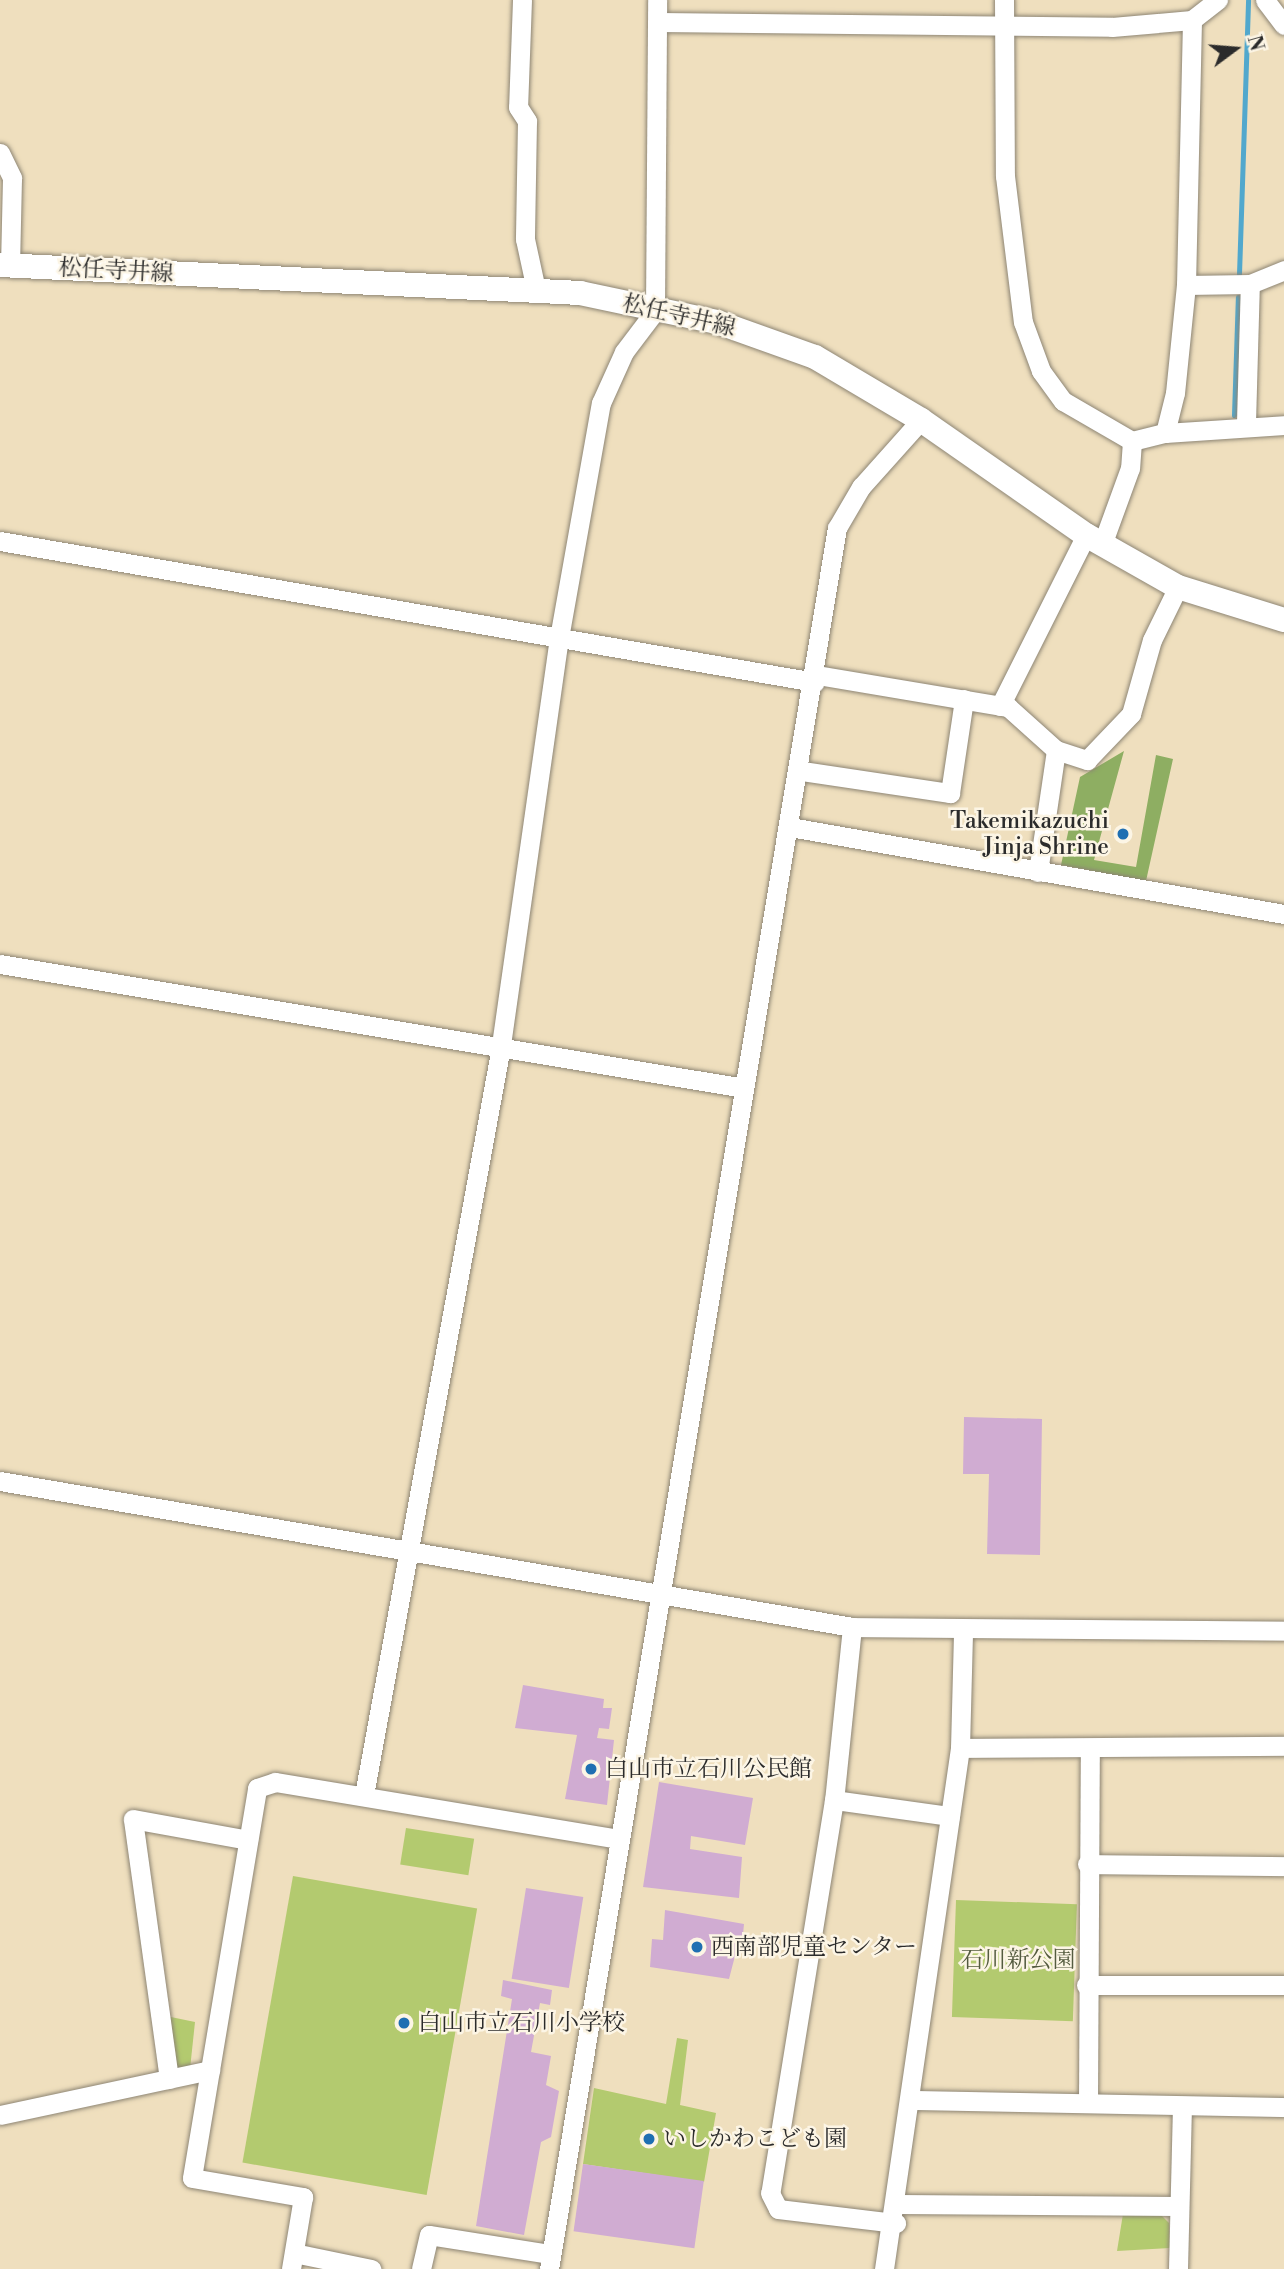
<!DOCTYPE html>
<html>
<head>
<meta charset="utf-8">
<style>
  body { margin:0 }
  #map { position:relative; width:1284px; height:2269px; overflow:hidden; background:#efdfbe; font-family:"Libre Bodoni","Noto Serif JP",serif }
  div>[style] { position:absolute }
  .green>* { inset:0; background:#b3ca6f; transform-origin:0 0 }
  .forest>* { inset:0; background:#8eae62 }
  .stream>* { height:5px; margin:-2.5px; padding:0 2.5px; transform-origin:2.5px; border-radius:2.5px; background:#51a8cd }
  .building>* { inset:0; background:#d0acd2; transform-origin:0 0 }
  .roads { filter:drop-shadow(0 0 2px #8d8574) drop-shadow(0 0 2px #8d8574) }
  .minor>* { height:19px; margin:-9.5px; padding:0 9.5px; transform-origin:9.5px; border-radius:9.5px; background:#fff }
  .major>* { height:24px; margin:-12px; padding:0 12px; transform-origin:12px; border-radius:12px; background:#fff }
  .dots>* { width:19px; height:19px; translate:-50% -50%; box-sizing:border-box; border:4px solid #fcf5e5; border-radius:50% }
  span { translate:-50% -50%; white-space:nowrap; text-align:center; line-height:1.15; -webkit-text-stroke:5px #fcf5e5; paint-order:stroke }
  .street-label { font-size:23px; color:#2b2b2b }
  .poi-label { font-size:23px; color:#2b2b2b }
  .right { translate:-100% -50%; text-align:right }
  .left { translate:0 -50%; text-align:left }
  .park-label { font-size:23px; color:#545b3f }
  .north { position:absolute; left:1200px; top:14px; width:70px; height:70px; -webkit-text-stroke:5px #fcf5e5; paint-order:stroke; rotate:74deg; font-size:19px; font-weight:700; line-height:28px; text-align:center; color:#2b2b2b }
  .north::after { content:''; display:block; margin:auto; width:24px; height:32px; background:#2b2b2b; clip-path:polygon(50% 0,100% 100%,50% 72%,0 100%) }
</style>
</head>
<body>
<div id="map">
  <div class="green">
    <div style="left:406px;top:1828px;width:69px;height:37px;rotate:9deg"></div>
    <div style="left:293px;top:1876px;width:187px;height:291px;rotate:10deg"></div>
    <div style="left:956px;top:1900px;width:121px;height:117px;rotate:2deg"></div>
    <div style="clip-path:polygon(166px 2016px,195px 2022px,190px 2069px,173px 2071px)"></div>
    <div style="clip-path:polygon(677px 2038px,688px 2040px,680px 2105px,716px 2113px,704px 2182px,583px 2164px,594px 2088px,666px 2104px)"></div>
    <div style="clip-path:polygon(1123px 2214px,1161px 2215px,1169px 2223px,1170px 2248px,1117px 2251px)"></div>
  </div>
  <div class="forest">
    <div style="clip-path:polygon(1124px 751px,1094px 860px,1136px 867px,1156px 755px,1173px 759px,1146px 881px,1061px 865px,1080px 777px)"></div>
  </div>
  <div class="stream">
    <div style="left:1239px;top:274px;width:274px;rotate:-88.1deg"></div>
    <div style="left:1234px;top:415px;width:118px;rotate:-88.1deg"></div>
  </div>
  <div class="building">
    <div style="clip-path:polygon(964px 1417px,1042px 1419px,1040px 1555px,987px 1554px,989px 1474px,963px 1474px)"></div>
    <div style="clip-path:polygon(523px 1685px,604px 1699px,603px 1708px,612px 1708px,609px 1729px,599px 1728px,597px 1738px,614px 1740px,607px 1805px,565px 1799px,577px 1735px,515px 1728px)"></div>
    <div style="clip-path:polygon(659px 1782px,753px 1798px,745px 1845px,691px 1836px,690px 1849px,742px 1857px,739px 1898px,643px 1887px)"></div>
    <div style="left:526px;top:1888px;width:58px;height:92px;rotate:9deg"></div>
    <div style="clip-path:polygon(665px 1910px,744px 1924px,741px 1955px,735px 1956px,729px 1979px,650px 1967px,652px 1939px,663px 1940px)"></div>
    <div style="clip-path:polygon(503px 1980px,552px 1990px,550px 2005px,540px 2003px,531px 2052px,551px 2056px,546px 2085px,559px 2091px,551px 2137px,541px 2142px,524px 2235px,476px 2226px,512px 1999px,501px 1996px)"></div>
    <div style="left:583px;top:2164px;width:122px;height:68px;rotate:8deg"></div>
  </div>
  <div class="roads">
    <div class="minor">
      <div style="left:522px;top:0;width:107px;rotate:92.1deg"></div>
      <div style="left:518px;top:107px;width:17px;rotate:57deg"></div>
      <div style="left:527px;top:121px;width:118px;rotate:91deg"></div>
      <div style="left:525px;top:239px;width:52px;rotate:77.8deg"></div>
      <div style="left:1004px;top:0;width:176px;rotate:89.7deg"></div>
      <div style="left:1005px;top:176px;width:147px;rotate:83deg"></div>
      <div style="left:1023px;top:322px;width:52px;rotate:69.8deg"></div>
      <div style="left:1041px;top:371px;width:37px;rotate:54deg"></div>
      <div style="left:1063px;top:401px;width:80px;rotate:30.1deg"></div>
      <div style="left:1132px;top:441px;width:27px;rotate:94deg"></div>
      <div style="left:1130px;top:468px;width:82px;rotate:110deg"></div>
      <div style="left:1265px;top:0;width:31px;rotate:53deg"></div>
      <div style="left:658px;top:22px;width:454px;rotate:0.6deg"></div>
      <div style="left:1112px;top:27px;width:80px;rotate:-5deg"></div>
      <div style="left:1192px;top:20px;width:33px;rotate:-38deg"></div>
      <div style="left:0;top:153px;width:28px;rotate:64deg"></div>
      <div style="left:12px;top:178px;width:88px;rotate:91.3deg"></div>
      <div style="left:1186px;top:285px;width:64px;rotate:-0.9deg"></div>
      <div style="left:1250px;top:284px;width:37px;rotate:-22deg"></div>
      <div style="left:1246px;top:423px;width:139px;rotate:-88.4deg"></div>
      <div style="left:1165px;top:433px;width:119px;rotate:-3.8deg"></div>
      <div style="left:1132px;top:441px;width:34px;rotate:-14deg"></div>
      <div style="left:1165px;top:433px;width:41px;rotate:-76deg"></div>
      <div style="left:1175px;top:393px;width:109px;rotate:-84.2deg"></div>
      <div style="left:1186px;top:285px;width:265px;rotate:-88.7deg"></div>
      <div style="left:0;top:541px;width:827px;rotate:9.82deg"></div>
      <div style="left:817px;top:675px;width:194px;rotate:9.5deg"></div>
      <div style="left:1008px;top:707px;width:64px;rotate:41.9deg"></div>
      <div style="left:1056px;top:750px;width:33px;rotate:18deg"></div>
      <div style="left:1087px;top:760px;width:64px;rotate:-46.3deg"></div>
      <div style="left:1131px;top:714px;width:77px;rotate:-74.2deg"></div>
      <div style="left:1152px;top:640px;width:59px;rotate:-63.9deg"></div>
      <div style="left:1000px;top:706px;width:191px;rotate:-63.3deg"></div>
      <div style="left:802px;top:771px;width:150px;rotate:8.5deg"></div>
      <div style="left:950px;top:793px;width:95px;rotate:-81.5deg"></div>
      <div style="left:790px;top:827px;width:502px;rotate:9.99deg"></div>
      <div style="left:1038px;top:872px;width:123px;rotate:-81.6deg"></div>
      <div style="left:0;top:964px;width:754px;rotate:9.46deg"></div>
      <div style="left:0;top:1481px;width:864px;rotate:9.72deg"></div>
      <div style="left:852px;top:1627px;width:432px;rotate:0.5deg"></div>
      <div style="left:852px;top:1627px;width:174px;rotate:95.9deg"></div>
      <div style="left:834px;top:1800px;width:398px;rotate:99.2deg"></div>
      <div style="left:770px;top:2193px;width:18px;rotate:63deg"></div>
      <div style="left:778px;top:2209px;width:119px;rotate:6.8deg"></div>
      <div style="left:960px;top:1748px;width:324px;rotate:-0.4deg"></div>
      <div style="left:364px;top:1795px;width:755px;rotate:-79.63deg"></div>
      <div style="left:500px;top:1052px;width:418px;rotate:-81.9deg"></div>
      <div style="left:559px;top:638px;width:239px;rotate:-79.9deg"></div>
      <div style="left:601px;top:403px;width:56px;rotate:-65.7deg"></div>
      <div style="left:624px;top:352px;width:51px;rotate:-52.9deg"></div>
      <div style="left:655px;top:311px;width:311px;rotate:-89.6deg"></div>
      <div style="left:834px;top:1800px;width:117px;rotate:7.9deg"></div>
      <div style="left:1087px;top:1864px;width:197px;rotate:0.6deg"></div>
      <div style="left:1086px;top:1985px;width:198px"></div>
      <div style="left:210px;top:2070px;width:109px;rotate:99.5deg"></div>
      <div style="left:192px;top:2178px;width:113px;rotate:9.7deg"></div>
      <div style="left:303px;top:2197px;width:73px;rotate:99.5deg"></div>
      <div style="left:169px;top:2079px;width:262px;rotate:-97.9deg"></div>
      <div style="left:133px;top:1819px;width:117px;rotate:10.3deg"></div>
      <div style="left:912px;top:2100px;width:372px;rotate:1.1deg"></div>
      <div style="left:1088px;top:2103px;width:355px;rotate:-89.7deg"></div>
      <div style="left:0;top:2115px;width:215px;rotate:-12.1deg"></div>
      <div style="left:210px;top:2070px;width:286px;rotate:-80.5deg"></div>
      <div style="left:257px;top:1788px;width:19px;rotate:-18deg"></div>
      <div style="left:275px;top:1782px;width:349px;rotate:9.4deg"></div>
      <div style="left:898px;top:2204px;width:280px;rotate:0.4deg"></div>
      <div style="left:294px;top:2253px;width:79px;rotate:11.7deg"></div>
      <div style="left:421px;top:2269px;width:35px;rotate:-77deg"></div>
      <div style="left:429px;top:2235px;width:123px;rotate:8.9deg"></div>
      <div style="left:549px;top:2269px;width:1765px;rotate:-80.61deg"></div>
      <div style="left:837px;top:528px;width:48px;rotate:-59.7deg"></div>
      <div style="left:861px;top:487px;width:90px;rotate:-48.2deg"></div>
      <div style="left:884px;top:2269px;width:527px;rotate:-81.7deg"></div>
      <div style="left:960px;top:1748px;width:118px;rotate:-88.5deg"></div>
      <div style="left:1178px;top:2269px;width:162px;rotate:-88.6deg"></div>
    </div>
    <div class="major">
      <div style="left:0;top:265px;width:581px;rotate:2.76deg"></div>
      <div style="left:580px;top:293px;width:140px;rotate:12deg"></div>
      <div style="left:717px;top:322px;width:104px;rotate:19.7deg"></div>
      <div style="left:815px;top:357px;width:123px;rotate:30.7deg"></div>
      <div style="left:921px;top:420px;width:201px;rotate:34.9deg"></div>
      <div style="left:1086px;top:535px;width:106px;rotate:29.5deg"></div>
      <div style="left:1178px;top:587px;width:111px;rotate:17.3deg"></div>
    </div>
  </div>
  <div class="dots">
    <div style="left:1123px;top:834px;background:#1f6fb2"></div>
    <div style="left:591px;top:1769px;background:#1f6fb2"></div>
    <div style="left:697px;top:1947px;background:#1f6fb2"></div>
    <div style="left:404px;top:2023px;background:#1f6fb2"></div>
    <div style="left:649px;top:2139px;background:#1f6fb2"></div>
  </div>
  <div class="street-label">
    <span style="left:116px;top:271px;rotate:3deg">松任寺井線</span>
    <span style="left:679px;top:316px;rotate:13deg">松任寺井線</span>
  </div>
  <div class="poi-label">
    <span class="right" style="left:1109px;top:834px">Takemikazuchi<br>Jinja Shrine</span>
    <span class="left" style="left:605px;top:1769px">白山市立石川公民館</span>
    <span class="left" style="left:711px;top:1947px">西南部児童センター</span>
    <span class="left" style="left:418px;top:2023px">白山市立石川小学校</span>
    <span class="left" style="left:663px;top:2139px">いしかわこども園</span>
  </div>
  <div class="park-label">
    <span style="left:1018px;top:1960px">石川新公園</span>
  </div>
  <div class="north">N</div>
</div>
</body>
</html>
